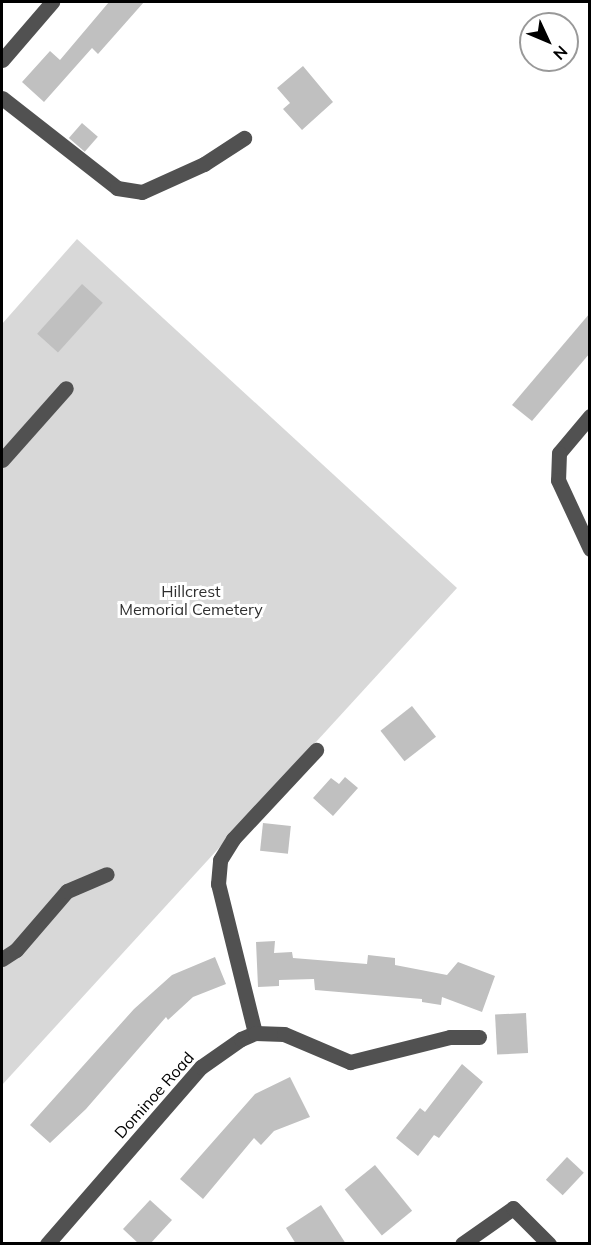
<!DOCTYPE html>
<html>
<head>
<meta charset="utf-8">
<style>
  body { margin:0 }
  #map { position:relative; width:591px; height:1245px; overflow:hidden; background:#fff; font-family:Mulish,sans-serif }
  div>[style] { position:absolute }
  .green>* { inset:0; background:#d8d8d8 }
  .building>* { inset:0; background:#c0c0c0; transform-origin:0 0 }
  .minor>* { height:15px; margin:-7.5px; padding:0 7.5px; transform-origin:7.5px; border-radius:7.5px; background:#515151 }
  span { translate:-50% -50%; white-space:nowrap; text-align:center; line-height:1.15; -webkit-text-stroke:6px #fff; paint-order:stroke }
  .park-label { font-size:16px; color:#2f2f2f }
  .street-label { font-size:16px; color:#000 }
  .frame { position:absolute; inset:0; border:3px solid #000; pointer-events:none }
  .north { position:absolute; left:519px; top:12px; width:60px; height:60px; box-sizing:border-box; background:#fff; border:2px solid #999; border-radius:50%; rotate:134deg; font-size:16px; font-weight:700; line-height:24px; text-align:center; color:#000 }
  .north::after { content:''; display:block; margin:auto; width:21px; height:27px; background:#000; clip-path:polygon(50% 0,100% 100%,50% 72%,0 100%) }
</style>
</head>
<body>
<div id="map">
  <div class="green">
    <div style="clip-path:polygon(77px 239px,457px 588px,2px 1085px,2px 324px)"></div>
  </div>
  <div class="building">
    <div style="clip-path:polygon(109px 2px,144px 2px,98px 54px,92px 48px,44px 102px,22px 82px,50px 51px,60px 60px)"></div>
    <div style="clip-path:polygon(303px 66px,333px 102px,302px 130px,283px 109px,290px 103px,277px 88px)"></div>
    <div style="left:82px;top:123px;width:21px;height:20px;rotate:41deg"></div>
    <div style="left:82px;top:284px;width:28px;height:67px;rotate:42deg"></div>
    <div style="clip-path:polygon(590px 313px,590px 353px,532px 421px,512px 405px)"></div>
    <div style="left:412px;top:706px;width:39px;height:40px;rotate:52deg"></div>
    <div style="clip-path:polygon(345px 777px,358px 788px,333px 816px,313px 798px,331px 778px,339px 784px)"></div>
    <div style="left:263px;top:823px;width:28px;height:28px;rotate:6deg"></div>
    <div style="clip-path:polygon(275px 941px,274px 953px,292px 952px,293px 958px,367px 964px,368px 955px,395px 958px,395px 965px,447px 975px,458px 962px,495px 976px,482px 1012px,442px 997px,441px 1005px,422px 1002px,422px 999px,315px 990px,314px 979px,279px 980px,279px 986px,258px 987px,256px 942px)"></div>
    <div style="clip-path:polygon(215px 957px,226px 984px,193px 997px,168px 1020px,166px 1017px,86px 1109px,50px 1143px,30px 1125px,134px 1009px,172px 975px)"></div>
    <div style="left:526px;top:1013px;width:40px;height:31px;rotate:87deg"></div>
    <div style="clip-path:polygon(462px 1064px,483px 1082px,439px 1138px,434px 1135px,418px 1156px,396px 1138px,420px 1108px,425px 1112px)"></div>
    <div style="clip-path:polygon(290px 1077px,310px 1117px,274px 1131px,261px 1145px,254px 1138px,203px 1199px,180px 1179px,255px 1094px)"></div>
    <div style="left:567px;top:1157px;width:23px;height:31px;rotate:43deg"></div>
    <div style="left:375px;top:1165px;width:59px;height:39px;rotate:51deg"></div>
    <div style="clip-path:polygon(150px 1200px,172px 1220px,150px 1244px,139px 1244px,123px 1229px)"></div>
    <div style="clip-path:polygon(321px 1205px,346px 1244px,296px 1244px,286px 1228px)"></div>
  </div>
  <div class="minor">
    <div style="left:2px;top:60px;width:77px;rotate:-49.2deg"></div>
    <div style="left:2px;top:98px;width:146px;rotate:38deg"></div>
    <div style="left:117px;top:188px;width:25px;rotate:9deg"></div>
    <div style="left:142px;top:192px;width:68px;rotate:-24.3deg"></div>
    <div style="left:204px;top:164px;width:48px;rotate:-33deg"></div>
    <div style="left:590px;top:416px;width:48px;rotate:130deg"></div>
    <div style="left:559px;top:453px;width:27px;rotate:92deg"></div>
    <div style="left:558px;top:480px;width:76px;rotate:65.1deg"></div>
    <div style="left:2px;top:460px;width:96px;rotate:-48.4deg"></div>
    <div style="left:2px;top:959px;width:17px;rotate:-33deg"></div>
    <div style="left:16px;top:950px;width:78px;rotate:-49.2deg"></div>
    <div style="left:67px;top:891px;width:43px;rotate:-23deg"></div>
    <div style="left:255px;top:1033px;width:154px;rotate:-103.9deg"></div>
    <div style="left:218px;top:884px;width:24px;rotate:-85deg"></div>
    <div style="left:220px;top:860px;width:25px;rotate:-58deg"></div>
    <div style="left:233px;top:839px;width:122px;rotate:-47deg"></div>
    <div style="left:47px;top:1244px;width:235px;rotate:-49deg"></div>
    <div style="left:201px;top:1067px;width:49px;rotate:-35deg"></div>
    <div style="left:241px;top:1039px;width:15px;rotate:-23deg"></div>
    <div style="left:255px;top:1033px;width:29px;rotate:2deg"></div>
    <div style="left:284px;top:1034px;width:72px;rotate:23deg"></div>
    <div style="left:350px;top:1062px;width:103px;rotate:-14deg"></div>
    <div style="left:450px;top:1037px;width:29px"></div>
    <div style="left:462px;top:1244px;width:62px;rotate:-35.2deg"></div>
    <div style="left:513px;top:1208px;width:51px;rotate:45deg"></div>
  </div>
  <div class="park-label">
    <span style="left:191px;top:600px">Hillcrest<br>Memorial Cemetery</span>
  </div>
  <div class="street-label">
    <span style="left:154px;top:1095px;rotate:-48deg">Dominoe Road</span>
  </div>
  <div class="frame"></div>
  <div class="north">N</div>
</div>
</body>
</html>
